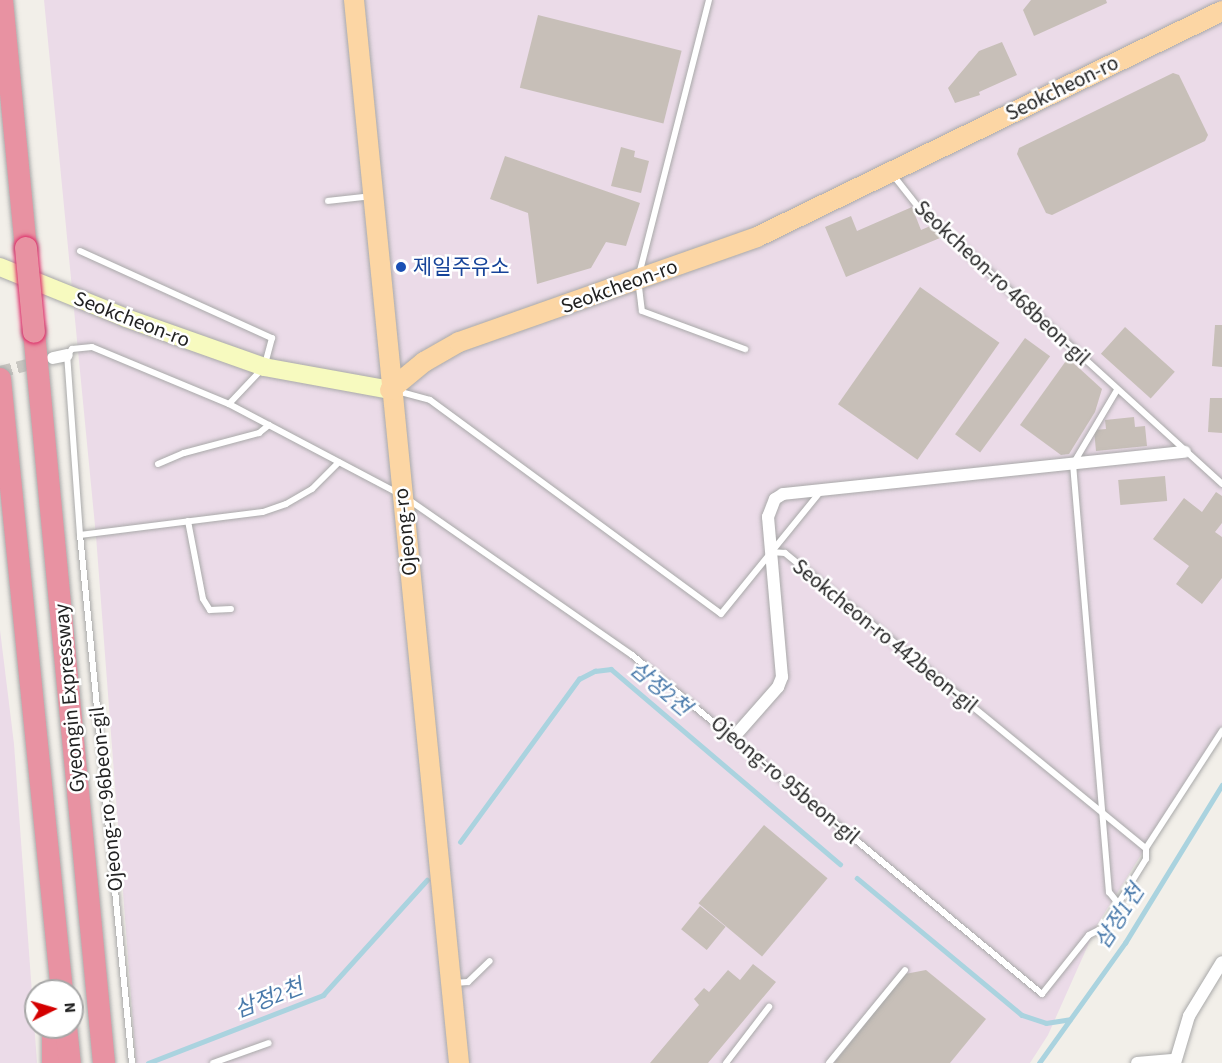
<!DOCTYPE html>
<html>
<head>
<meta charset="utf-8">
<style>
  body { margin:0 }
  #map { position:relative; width:1222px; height:1063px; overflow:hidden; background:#f2efe9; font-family:"Source Sans 3","Noto Sans KR",sans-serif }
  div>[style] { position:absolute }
  .industrial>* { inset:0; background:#ebdbe8 }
  .stream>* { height:4.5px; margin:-2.25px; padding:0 2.25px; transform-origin:2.25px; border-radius:2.25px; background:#aad3df }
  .building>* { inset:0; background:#c7bfb8; transform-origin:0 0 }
  .street-tunnel>* { height:12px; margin-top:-6px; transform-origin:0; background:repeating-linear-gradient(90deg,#c8c6c1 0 12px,transparent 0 18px) }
  .roads { filter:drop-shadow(0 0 2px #a9a9a9) drop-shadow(0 0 2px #a9a9a9) }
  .lane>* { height:6px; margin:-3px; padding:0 3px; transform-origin:3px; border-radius:3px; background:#fff }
  .street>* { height:12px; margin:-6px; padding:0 6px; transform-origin:6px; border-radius:6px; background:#fff }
  .secondary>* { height:18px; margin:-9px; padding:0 9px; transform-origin:9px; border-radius:9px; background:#f7fabf }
  .primary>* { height:20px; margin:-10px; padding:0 10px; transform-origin:10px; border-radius:10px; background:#fcd6a4 }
  .highway>* { height:22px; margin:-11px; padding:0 11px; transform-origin:11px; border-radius:11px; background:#e892a2 }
  .bridges { filter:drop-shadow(0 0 2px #dc2a67) drop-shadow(0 0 2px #dc2a67) }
  .highway-bridge>* { height:22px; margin:-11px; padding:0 11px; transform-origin:11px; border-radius:11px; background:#e892a2 }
  .dots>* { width:16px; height:16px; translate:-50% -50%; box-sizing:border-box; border:3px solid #fff; border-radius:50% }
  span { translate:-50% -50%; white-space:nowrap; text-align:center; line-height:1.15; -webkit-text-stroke:5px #fff; paint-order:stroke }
  .street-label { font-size:21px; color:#222 }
  .transit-label { font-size:21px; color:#164399 }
  .left { translate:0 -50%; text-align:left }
  .water-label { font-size:22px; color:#4a7aab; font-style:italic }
  .north { position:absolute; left:24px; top:979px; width:60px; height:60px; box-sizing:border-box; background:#fff; border:2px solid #a7a7a7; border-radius:50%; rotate:85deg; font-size:16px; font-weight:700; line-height:24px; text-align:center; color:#222 }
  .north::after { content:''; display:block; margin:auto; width:21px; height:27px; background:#d40000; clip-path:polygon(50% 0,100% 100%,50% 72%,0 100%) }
</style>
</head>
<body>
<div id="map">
  <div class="industrial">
    <div style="clip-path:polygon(44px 0,1222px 0,1222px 726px,1097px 925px,1048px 1035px,1030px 1063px,136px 1063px,96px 536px)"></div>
    <div style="clip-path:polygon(0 630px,14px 744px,37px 1063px,0 1063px)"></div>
  </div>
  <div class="stream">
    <div style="left:460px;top:842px;width:202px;rotate:-53.9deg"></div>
    <div style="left:579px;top:679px;width:18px;rotate:-27deg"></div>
    <div style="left:595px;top:671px;width:16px;rotate:-7deg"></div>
    <div style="left:611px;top:669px;width:301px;rotate:40.4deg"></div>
    <div style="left:857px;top:878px;width:214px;rotate:39.7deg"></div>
    <div style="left:1022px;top:1015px;width:25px;rotate:18deg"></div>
    <div style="left:1046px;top:1023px;width:24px;rotate:-9deg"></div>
    <div style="left:148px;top:1063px;width:188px;rotate:-21.2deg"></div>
    <div style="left:323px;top:995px;width:155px;rotate:-47.9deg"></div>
    <div style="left:1039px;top:1063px;width:148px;rotate:-54.4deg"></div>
    <div style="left:1125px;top:943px;width:185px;rotate:-58.5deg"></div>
  </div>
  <div class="building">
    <div style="clip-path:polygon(1031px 0,1106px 0,1107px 3px,1034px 36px,1023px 10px)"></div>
    <div style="left:538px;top:15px;width:148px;height:75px;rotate:14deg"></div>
    <div style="clip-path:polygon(1002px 42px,1017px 75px,979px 92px,980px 95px,955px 103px,948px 88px,979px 51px)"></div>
    <div style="clip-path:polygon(1173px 73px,1179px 75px,1208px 135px,1205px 141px,1052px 215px,1046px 213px,1017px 154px,1019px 148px)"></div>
    <div style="clip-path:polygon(621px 147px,635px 151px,634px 157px,649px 161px,641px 193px,611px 186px)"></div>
    <div style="clip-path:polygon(505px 156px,640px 203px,626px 246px,606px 242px,591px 268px,537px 284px,528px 213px,490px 199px)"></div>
    <div style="clip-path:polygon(912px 207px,921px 230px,935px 224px,940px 238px,846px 277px,825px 227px,851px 216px,857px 231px)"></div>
    <div style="left:920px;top:287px;width:97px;height:143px;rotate:35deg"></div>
    <div style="clip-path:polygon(1215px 325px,1222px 325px,1222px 367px,1212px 366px)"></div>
    <div style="left:1125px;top:327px;width:67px;height:36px;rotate:42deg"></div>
    <div style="left:1025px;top:338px;width:31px;height:119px;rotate:36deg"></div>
    <div style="clip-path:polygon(1068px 358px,1102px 389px,1095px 412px,1069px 454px,1061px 455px,1020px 425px)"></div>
    <div style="clip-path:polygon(1210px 398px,1222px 398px,1222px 433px,1208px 432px)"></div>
    <div style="clip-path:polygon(1134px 417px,1135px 427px,1145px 426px,1147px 446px,1096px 451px,1094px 430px,1106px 429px,1105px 420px)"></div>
    <div style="left:1165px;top:476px;width:25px;height:47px;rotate:85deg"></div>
    <div style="clip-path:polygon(1216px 492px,1222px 496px,1222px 523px,1215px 532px,1222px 537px,1222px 578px,1202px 604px,1176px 584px,1189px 566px,1153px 539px,1184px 498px,1202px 512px)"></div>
    <div style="left:764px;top:825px;width:83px;height:102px;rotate:40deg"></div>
    <div style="left:700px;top:906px;width:33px;height:30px;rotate:39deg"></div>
    <div style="clip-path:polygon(753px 964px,776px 982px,708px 1063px,650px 1063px,699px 1005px,694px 999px,704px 988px,709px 992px,728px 970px,740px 980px)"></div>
    <div style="clip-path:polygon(926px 970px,986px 1019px,950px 1063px,834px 1063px,905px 974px)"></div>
  </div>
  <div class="street-tunnel">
    <div style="left:0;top:372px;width:40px;rotate:-14.4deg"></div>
  </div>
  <div class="roads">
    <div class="lane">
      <div style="left:709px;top:0;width:288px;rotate:104.3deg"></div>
      <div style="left:638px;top:279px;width:32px;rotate:83deg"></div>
      <div style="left:642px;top:311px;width:110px;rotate:20.3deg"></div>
      <div style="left:893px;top:175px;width:42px;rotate:51.8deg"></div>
      <div style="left:919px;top:208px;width:410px;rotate:42.3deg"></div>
      <div style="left:328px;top:201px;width:44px;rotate:-6.5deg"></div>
      <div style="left:80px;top:251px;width:211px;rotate:24.4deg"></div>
      <div style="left:272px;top:338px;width:30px;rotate:105deg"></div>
      <div style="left:264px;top:367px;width:51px;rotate:133.4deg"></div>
      <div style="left:1117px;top:390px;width:86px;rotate:120.7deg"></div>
      <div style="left:1073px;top:464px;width:430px;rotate:85.2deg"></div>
      <div style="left:1109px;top:892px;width:14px;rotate:51deg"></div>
      <div style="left:397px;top:391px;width:34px;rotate:15deg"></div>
      <div style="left:430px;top:400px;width:361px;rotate:36.3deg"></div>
      <div style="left:721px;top:614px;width:159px;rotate:-50.9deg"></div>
      <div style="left:158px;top:464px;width:28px;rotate:-23deg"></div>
      <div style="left:184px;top:453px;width:78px;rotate:-14.9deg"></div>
      <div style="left:259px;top:433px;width:13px;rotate:-39deg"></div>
      <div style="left:409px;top:500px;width:272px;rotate:34.8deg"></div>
      <div style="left:632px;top:655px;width:532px;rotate:39.58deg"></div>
      <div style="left:1042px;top:994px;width:75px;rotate:-51.5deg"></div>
      <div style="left:1089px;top:935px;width:16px;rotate:-27deg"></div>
      <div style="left:1103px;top:928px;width:81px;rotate:-58.1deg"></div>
      <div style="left:1146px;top:859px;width:11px;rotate:-90deg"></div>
      <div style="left:1146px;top:848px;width:140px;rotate:-57deg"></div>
      <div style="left:188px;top:521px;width:79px;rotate:79.1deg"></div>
      <div style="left:203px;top:599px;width:13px;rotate:58deg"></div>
      <div style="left:210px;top:610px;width:21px;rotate:-3deg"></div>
      <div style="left:80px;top:535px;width:184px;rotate:-7.2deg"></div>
      <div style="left:263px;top:512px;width:24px;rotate:-19deg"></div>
      <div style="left:286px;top:504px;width:30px;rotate:-30deg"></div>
      <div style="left:312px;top:489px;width:38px;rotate:-45deg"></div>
      <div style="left:771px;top:552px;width:14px;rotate:4deg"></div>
      <div style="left:785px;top:553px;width:466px;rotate:39.3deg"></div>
      <div style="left:454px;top:983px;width:14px;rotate:-4deg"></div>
      <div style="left:468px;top:982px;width:30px;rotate:-44deg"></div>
      <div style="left:132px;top:1063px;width:531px;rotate:-95.62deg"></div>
      <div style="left:80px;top:535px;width:180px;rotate:-94.1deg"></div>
      <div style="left:67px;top:355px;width:8px;rotate:-50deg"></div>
      <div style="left:72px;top:349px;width:20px;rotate:-6deg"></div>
      <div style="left:92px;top:347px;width:148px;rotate:22.6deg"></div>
      <div style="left:229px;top:404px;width:191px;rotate:27.8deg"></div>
      <div style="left:213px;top:1063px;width:59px;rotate:-19.7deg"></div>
      <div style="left:726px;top:1063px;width:71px;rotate:-52.5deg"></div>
      <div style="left:829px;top:1063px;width:120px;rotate:-50.7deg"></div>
    </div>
    <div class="street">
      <div style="left:53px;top:358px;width:14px;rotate:-12deg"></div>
      <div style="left:734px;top:737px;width:67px;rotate:-48.7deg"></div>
      <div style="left:778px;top:687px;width:11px;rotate:-68deg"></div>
      <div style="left:782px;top:677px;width:161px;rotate:-95deg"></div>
      <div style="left:768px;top:517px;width:19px;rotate:-69deg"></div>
      <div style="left:775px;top:499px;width:9px;rotate:-32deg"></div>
      <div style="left:783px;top:494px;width:404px;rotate:-6deg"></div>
      <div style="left:1137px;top:1063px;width:38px;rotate:-5deg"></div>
      <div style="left:1175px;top:1063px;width:49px;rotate:-73.4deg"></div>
      <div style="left:1189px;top:1016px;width:63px;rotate:-58.6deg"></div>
    </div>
    <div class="secondary">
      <div style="left:0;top:267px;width:136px;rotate:22deg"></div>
      <div style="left:126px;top:318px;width:146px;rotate:19.5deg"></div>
      <div style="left:264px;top:367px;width:128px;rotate:10.3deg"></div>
    </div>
    <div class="primary">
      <div style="left:354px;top:0;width:1068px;rotate:84.36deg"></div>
      <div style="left:390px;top:390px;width:44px;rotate:-39.5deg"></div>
      <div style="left:424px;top:362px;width:40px;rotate:-29.7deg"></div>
      <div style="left:459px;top:342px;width:316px;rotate:-19.4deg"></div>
      <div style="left:757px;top:237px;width:517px;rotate:-25.92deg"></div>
    </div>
    <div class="highway">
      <div style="left:2px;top:0;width:249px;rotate:84.5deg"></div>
      <div style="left:34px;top:332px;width:734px;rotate:84.53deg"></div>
      <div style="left:0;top:379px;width:615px;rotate:84.22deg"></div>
      <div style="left:53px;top:1027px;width:36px;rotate:90deg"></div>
      <div style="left:66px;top:1027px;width:36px;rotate:84deg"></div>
    </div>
  </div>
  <div class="bridges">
    <div class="highway-bridge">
      <div style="left:26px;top:248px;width:84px;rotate:84.6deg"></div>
    </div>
  </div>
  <div class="dots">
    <div style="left:401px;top:267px;background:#1a4fb4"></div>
  </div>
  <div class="street-label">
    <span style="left:1062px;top:88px;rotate:-26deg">Seokcheon-ro</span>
    <span style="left:1002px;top:283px;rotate:43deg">Seokcheon-ro 468beon-gil</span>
    <span style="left:619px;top:286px;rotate:-20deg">Seokcheon-ro</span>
    <span style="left:132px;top:319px;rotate:21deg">Seokcheon-ro</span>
    <span style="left:405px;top:532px;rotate:-96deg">Ojeong-ro</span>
    <span style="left:885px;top:636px;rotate:39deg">Seokcheon-ro 442beon-gil</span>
    <span style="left:69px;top:698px;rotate:-95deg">Gyeongin Expressway</span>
    <span style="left:785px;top:780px;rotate:40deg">Ojeong-ro 95beon-gil</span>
    <span style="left:106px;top:799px;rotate:-96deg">Ojeong-ro 96beon-gil</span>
  </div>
  <div class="transit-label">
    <span class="left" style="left:413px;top:267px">제일주유소</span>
  </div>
  <div class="water-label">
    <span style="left:660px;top:689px;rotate:40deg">삼정2천</span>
    <span style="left:1120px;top:917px;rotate:-57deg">삼정1천</span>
    <span style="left:269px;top:999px;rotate:-21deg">삼정2천</span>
  </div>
  <div class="north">N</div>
</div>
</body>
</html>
